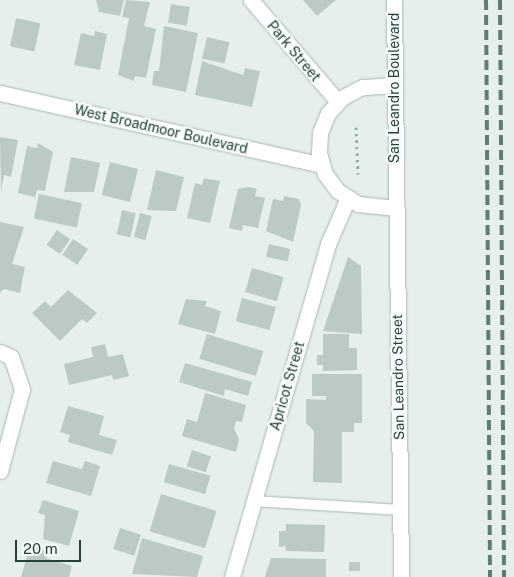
<!DOCTYPE html>
<html>
<head>
<meta charset="utf-8">
<style>
  body { margin:0 }
  #map { position:relative; width:514px; height:577px; overflow:hidden; background:#e6efeb; font-family:"Public Sans",sans-serif }
  div>[style] { position:absolute }
  .building>* { inset:0; background:#bbcac4; transform-origin:0 0 }
  .path>* { height:3px; margin-top:-1.5px; transform-origin:0; background:repeating-linear-gradient(90deg,#86b3a5 0 2.5px,transparent 0 6.5px) }
  .roads { filter:drop-shadow(0 0 1px #a8b8b2) drop-shadow(0 0 1px #a8b8b2) }
  .service>* { height:10px; margin:-5px; padding:0 5px; transform-origin:5px; border-radius:5px; background:#fff }
  .minor>* { height:15px; margin:-7.5px; padding:0 7.5px; transform-origin:7.5px; border-radius:7.5px; background:#fff }
  .tertiary>* { height:15px; margin:-7.5px; padding:0 7.5px; transform-origin:7.5px; border-radius:7.5px; background:#fff }
  .secondary>* { height:15px; margin:-7.5px; padding:0 7.5px; transform-origin:7.5px; border-radius:7.5px; background:#fff }
  .rail>* { height:4px; margin-top:-2px; transform-origin:0; background:repeating-linear-gradient(90deg,#5f7d75 0 10px,transparent 0 15px) }
  span { translate:-50% -50%; white-space:nowrap; text-align:center; line-height:1.15; -webkit-text-stroke:4.5px #f7fbf9; paint-order:stroke }
  .street-label { font-size:14px; color:#24423a }
  .scale { position:absolute; left:15px; top:540px; width:66px; height:22px; box-sizing:border-box; border:2px solid #24423a; border-top:0; padding-left:6px; font-size:15px; line-height:18px; white-space:nowrap; color:#24423a; -webkit-text-stroke:4px #f7fbf9; paint-order:stroke }
</style>
</head>
<body>
<div id="map">
  <div class="building">
    <div style="clip-path:polygon(96px 0,124px 0,120px 16px,99px 12px)"></div>
    <div style="clip-path:polygon(126px 0,150px 2px,144px 26px,156px 29px,146px 78px,135px 76px,134px 81px,118px 75px,129px 18px,122px 17px)"></div>
    <div style="clip-path:polygon(303px 0,336px 0,317px 16px)"></div>
    <div style="left:171px;top:4px;width:19px;height:19px;rotate:9deg"></div>
    <div style="left:16px;top:18px;width:25px;height:29px;rotate:12deg"></div>
    <div style="clip-path:polygon(164px 26px,198px 33px,186px 92px,152px 85px,154px 71px,159px 71px)"></div>
    <div style="clip-path:polygon(95px 31px,107px 34px,100px 70px,74px 65px,81px 33px,94px 36px)"></div>
    <div style="left:207px;top:37px;width:23px;height:22px;rotate:13deg"></div>
    <div style="clip-path:polygon(202px 61px,243px 75px,245px 68px,260px 71px,252px 107px,195px 95px)"></div>
    <div style="clip-path:polygon(0 137px,18px 140px,11px 177px,4px 175px,1px 192px)"></div>
    <div style="clip-path:polygon(38px 143px,53px 152px,45px 191px,37px 190px,35px 197px,18px 193px,27px 146px,37px 148px)"></div>
    <div style="clip-path:polygon(71px 157px,100px 163px,94px 192px,64px 192px)"></div>
    <div style="left:110px;top:162px;width:29px;height:34px;rotate:14deg"></div>
    <div style="clip-path:polygon(156px 170px,184px 177px,176px 211px,147px 210px)"></div>
    <div style="clip-path:polygon(204px 178px,220px 181px,210px 223px,187px 218px,195px 183px,202px 185px)"></div>
    <div style="clip-path:polygon(249px 187px,257px 189px,255px 196px,265px 198px,258px 228px,243px 225px,242px 231px,229px 228px,238px 189px)"></div>
    <div style="left:39px;top:194px;width:44px;height:25px;rotate:12deg"></div>
    <div style="clip-path:polygon(284px 196px,299px 199px,301px 205px,293px 242px,266px 231px,273px 199px,283px 201px)"></div>
    <div style="left:122px;top:210px;width:14px;height:25px;rotate:12deg"></div>
    <div style="left:140px;top:213px;width:12px;height:25px;rotate:14deg"></div>
    <div style="clip-path:polygon(0 222px,24px 227px,12px 264px,25px 267px,20px 293px,4px 289px,0 293px)"></div>
    <div style="left:57px;top:230px;width:16px;height:18px;rotate:35deg"></div>
    <div style="left:73px;top:239px;width:18px;height:19px;rotate:34deg"></div>
    <div style="left:269px;top:244px;width:22px;height:13px;rotate:13deg"></div>
    <div style="clip-path:polygon(348px 257px,361px 266px,362px 334px,323px 331px)"></div>
    <div style="left:252px;top:268px;width:33px;height:25px;rotate:16deg"></div>
    <div style="clip-path:polygon(68px 290px,97px 313px,87px 323px,82px 319px,60px 341px,32px 313px,45px 301px,51px 307px)"></div>
    <div style="left:242px;top:298px;width:35px;height:24px;rotate:15deg"></div>
    <div style="clip-path:polygon(186px 299px,207px 301px,205px 306px,221px 311px,215px 334px,178px 324px)"></div>
    <div style="left:207px;top:334px;width:59px;height:26px;rotate:17deg"></div>
    <div style="clip-path:polygon(323px 334px,349px 334px,349px 348px,357px 348px,357px 370px,323px 371px,323px 365px,317px 365px,317px 355px,323px 355px)"></div>
    <div style="clip-path:polygon(105px 344px,108px 357px,123px 354px,129px 376px,113px 380px,112px 375px,69px 385px,64px 364px,93px 357px,91px 347px)"></div>
    <div style="clip-path:polygon(185px 363px,252px 382px,248px 396px,225px 389px,224px 396px,179px 382px)"></div>
    <div style="clip-path:polygon(312px 374px,362px 374px,362px 423px,354px 423px,354px 432px,342px 432px,342px 483px,313px 482px,314px 431px,306px 423px,306px 399px,326px 400px,326px 396px,312px 396px)"></div>
    <div style="clip-path:polygon(205px 393px,246px 405px,242px 422px,236px 421px,234px 428px,239px 439px,236px 452px,182px 436px,187px 419px,197px 422px)"></div>
    <div style="clip-path:polygon(68px 406px,104px 416px,99px 435px,117px 440px,112px 455px,68px 442px,70px 435px,60px 432px)"></div>
    <div style="left:192px;top:450px;width:20px;height:17px;rotate:18deg"></div>
    <div style="clip-path:polygon(53px 461px,82px 469px,85px 461px,100px 466px,91px 496px,46px 483px)"></div>
    <div style="left:169px;top:464px;width:43px;height:19px;rotate:16deg"></div>
    <div style="left:161px;top:494px;width:58px;height:39px;rotate:17deg"></div>
    <div style="clip-path:polygon(43px 500px,79px 511px,69px 546px,43px 539px,45px 515px,38px 513px)"></div>
    <div style="clip-path:polygon(286px 524px,325px 525px,324px 552px,286px 551px,285px 546px,279px 547px,279px 531px,286px 531px)"></div>
    <div style="left:120px;top:528px;width:22px;height:22px;rotate:18deg"></div>
    <div style="clip-path:polygon(142px 538px,203px 556px,197px 577px,132px 574px)"></div>
    <div style="clip-path:polygon(30px 546px,48px 552px,46px 558px,72px 566px,69px 577px,21px 577px)"></div>
    <div style="clip-path:polygon(271px 558px,326px 559px,326px 577px,265px 577px)"></div>
    <div style="left:349px;top:562px;width:11px;height:9px"></div>
  </div>
  <div class="path">
    <div style="left:356px;top:127px;width:47px;rotate:87.6deg"></div>
  </div>
  <div class="roads">
    <div class="service">
      <div style="left:254px;top:501px;width:146px;rotate:3.5deg"></div>
    </div>
    <div class="minor">
      <div style="left:0;top:93px;width:330px;rotate:12.6deg"></div>
      <div style="left:0;top:352px;width:12px;rotate:24deg"></div>
      <div style="left:11px;top:357px;width:34px;rotate:71deg"></div>
      <div style="left:22px;top:389px;width:85px;rotate:105deg"></div>
      <div style="left:232px;top:577px;width:347px;rotate:-73.9deg"></div>
      <div style="left:328px;top:244px;width:50px;rotate:-66.5deg"></div>
    </div>
    <div class="tertiary">
      <div style="left:251px;top:0;width:134px;rotate:49.5deg"></div>
      <div style="left:393px;top:85px;width:31px;rotate:176deg"></div>
      <div style="left:362px;top:87px;width:21px;rotate:152deg"></div>
      <div style="left:343px;top:97px;width:22px;rotate:133deg"></div>
      <div style="left:328px;top:113px;width:22px;rotate:112deg"></div>
      <div style="left:320px;top:133px;width:20px;rotate:93deg"></div>
      <div style="left:319px;top:153px;width:22px;rotate:74deg"></div>
      <div style="left:325px;top:174px;width:21px;rotate:53deg"></div>
      <div style="left:338px;top:191px;width:24px;rotate:33deg"></div>
      <div style="left:358px;top:204px;width:36px;rotate:6deg"></div>
    </div>
    <div class="secondary">
      <div style="left:394px;top:0;width:577px;rotate:89.3deg"></div>
    </div>
  </div>
  <div class="rail">
    <div style="left:486px;top:0;width:577px;rotate:89.6deg"></div>
    <div style="left:500px;top:0;width:577px;rotate:89.6deg"></div>
  </div>
  <div class="street-label">
    <span style="left:294px;top:51px;rotate:50deg">Park Street</span>
    <span style="left:394px;top:88px;rotate:-90deg">San Leandro Boulevard</span>
    <span style="left:161px;top:129px;rotate:13deg">West Broadmoor Boulevard</span>
    <span style="left:398px;top:377px;rotate:-91deg">San Leandro Street</span>
    <span style="left:287px;top:386px;rotate:-74deg">Apricot Street</span>
  </div>
  <div class="scale">20 m</div>
</div>
</body>
</html>
